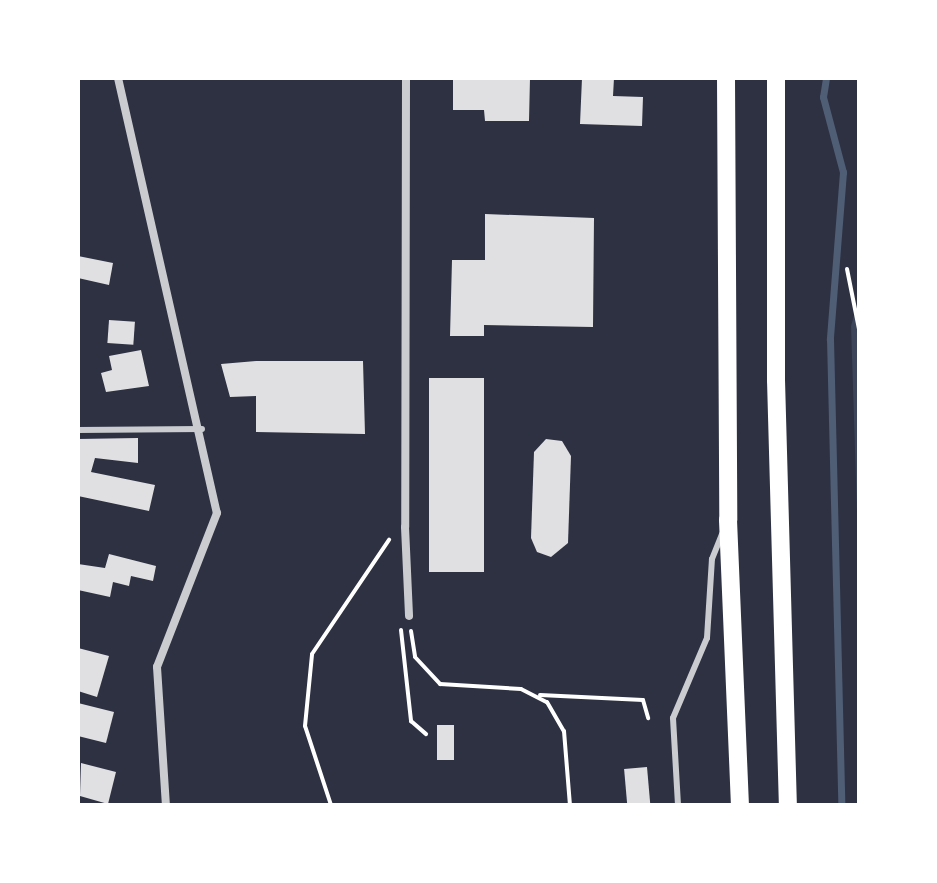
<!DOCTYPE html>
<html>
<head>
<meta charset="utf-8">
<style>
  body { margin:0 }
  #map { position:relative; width:937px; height:883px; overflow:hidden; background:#2d3142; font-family:Commissioner,sans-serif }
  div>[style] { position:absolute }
  .green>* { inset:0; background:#3c4559 }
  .stream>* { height:7px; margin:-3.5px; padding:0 3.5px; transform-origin:3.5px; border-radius:3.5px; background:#4f5d75 }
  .building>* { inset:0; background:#e0e0e3; transform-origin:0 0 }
  .path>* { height:4px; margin:-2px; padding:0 2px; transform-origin:2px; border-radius:2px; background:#fff }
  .service>* { height:6px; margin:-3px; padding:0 3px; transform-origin:3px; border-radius:3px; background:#caccd0 }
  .minor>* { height:8px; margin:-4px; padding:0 4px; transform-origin:4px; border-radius:4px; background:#caccd0 }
  .primary>* { height:18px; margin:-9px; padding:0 9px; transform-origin:9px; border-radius:9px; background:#fff }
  span { translate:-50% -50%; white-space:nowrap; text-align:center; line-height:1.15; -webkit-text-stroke:8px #fff; paint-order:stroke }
  .frame { position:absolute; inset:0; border:80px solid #fff; pointer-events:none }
</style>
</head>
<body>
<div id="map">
  <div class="green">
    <div style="clip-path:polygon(859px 298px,859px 574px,851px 326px)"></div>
  </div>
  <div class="stream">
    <div style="left:826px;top:78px;width:19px;rotate:99deg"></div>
    <div style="left:823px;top:97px;width:78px;rotate:75.1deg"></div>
    <div style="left:843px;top:172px;width:168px;rotate:94.5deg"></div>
    <div style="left:830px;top:339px;width:466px;rotate:88.6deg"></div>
  </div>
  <div class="building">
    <div style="clip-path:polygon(453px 78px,530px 78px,529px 121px,485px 121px,484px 110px,453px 110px)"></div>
    <div style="clip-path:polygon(582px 78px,614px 78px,613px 96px,643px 97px,642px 126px,580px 124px)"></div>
    <div style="clip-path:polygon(485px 214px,594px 218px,593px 327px,484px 325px,484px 336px,450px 336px,452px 260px,485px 260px)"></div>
    <div style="clip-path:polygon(78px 256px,113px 263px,109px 285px,78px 278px)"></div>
    <div style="left:109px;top:320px;width:26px;height:23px;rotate:4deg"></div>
    <div style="clip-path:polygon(141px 350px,149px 386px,106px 392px,101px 373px,112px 370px,109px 356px)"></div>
    <div style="clip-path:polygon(256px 361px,363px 361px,365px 434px,256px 432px,256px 396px,230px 397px,221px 364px)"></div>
    <div style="left:429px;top:378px;width:55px;height:194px"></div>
    <div style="clip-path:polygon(138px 438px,138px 463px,95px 458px,91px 472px,155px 485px,149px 511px,78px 496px,78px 439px)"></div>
    <div style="clip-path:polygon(546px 439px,562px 441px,571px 456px,568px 543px,551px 557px,537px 552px,531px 538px,534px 452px)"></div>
    <div style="clip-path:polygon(109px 554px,156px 566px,153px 581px,131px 576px,129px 586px,113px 582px,110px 597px,78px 590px,78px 564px,105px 568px)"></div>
    <div style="clip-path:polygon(78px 648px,109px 656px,97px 697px,78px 691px)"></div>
    <div style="clip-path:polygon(78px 703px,114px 712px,106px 743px,78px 736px)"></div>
    <div style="left:437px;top:725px;width:17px;height:35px"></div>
    <div style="clip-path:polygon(81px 763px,116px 772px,108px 804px,80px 796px)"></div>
    <div style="left:647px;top:767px;width:38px;height:23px;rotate:85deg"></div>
  </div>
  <div class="path">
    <div style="left:847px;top:269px;width:61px;rotate:78.7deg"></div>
    <div style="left:401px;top:630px;width:92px;rotate:83.7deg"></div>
    <div style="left:411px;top:721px;width:20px;rotate:41deg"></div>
    <div style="left:411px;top:631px;width:26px;rotate:81deg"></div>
    <div style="left:415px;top:657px;width:37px;rotate:47deg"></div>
    <div style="left:440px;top:684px;width:81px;rotate:3.5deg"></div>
    <div style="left:521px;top:689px;width:29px;rotate:27deg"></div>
    <div style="left:547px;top:702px;width:34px;rotate:60deg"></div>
    <div style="left:564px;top:731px;width:74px;rotate:85.4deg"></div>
    <div style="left:540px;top:695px;width:103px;rotate:2.8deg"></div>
    <div style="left:643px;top:700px;width:19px;rotate:74deg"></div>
    <div style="left:331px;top:805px;width:83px;rotate:-108.2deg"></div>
    <div style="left:305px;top:726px;width:72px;rotate:-84.4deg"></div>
    <div style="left:312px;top:654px;width:138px;rotate:-56deg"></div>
  </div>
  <div class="service">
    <div style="left:78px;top:430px;width:124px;rotate:-0.5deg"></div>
    <div style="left:678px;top:805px;width:87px;rotate:-93.3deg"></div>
    <div style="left:673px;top:718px;width:87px;rotate:-67deg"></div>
    <div style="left:707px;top:638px;width:79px;rotate:-86.4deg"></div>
    <div style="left:712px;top:559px;width:27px;rotate:-68deg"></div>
  </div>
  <div class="minor">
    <div style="left:118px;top:78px;width:446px;rotate:77.2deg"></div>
    <div style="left:217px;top:513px;width:165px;rotate:111.3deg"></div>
    <div style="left:157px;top:667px;width:138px;rotate:86.3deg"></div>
    <div style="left:406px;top:78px;width:449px;rotate:90.1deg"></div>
    <div style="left:405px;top:527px;width:89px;rotate:87.4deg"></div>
  </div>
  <div class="primary">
    <div style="left:726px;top:78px;width:442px;rotate:89.7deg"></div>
    <div style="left:728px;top:520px;width:285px;rotate:87.6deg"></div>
    <div style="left:776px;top:78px;width:302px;rotate:90deg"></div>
    <div style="left:776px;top:380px;width:425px;rotate:88.4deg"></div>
  </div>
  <div class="frame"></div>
</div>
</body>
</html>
